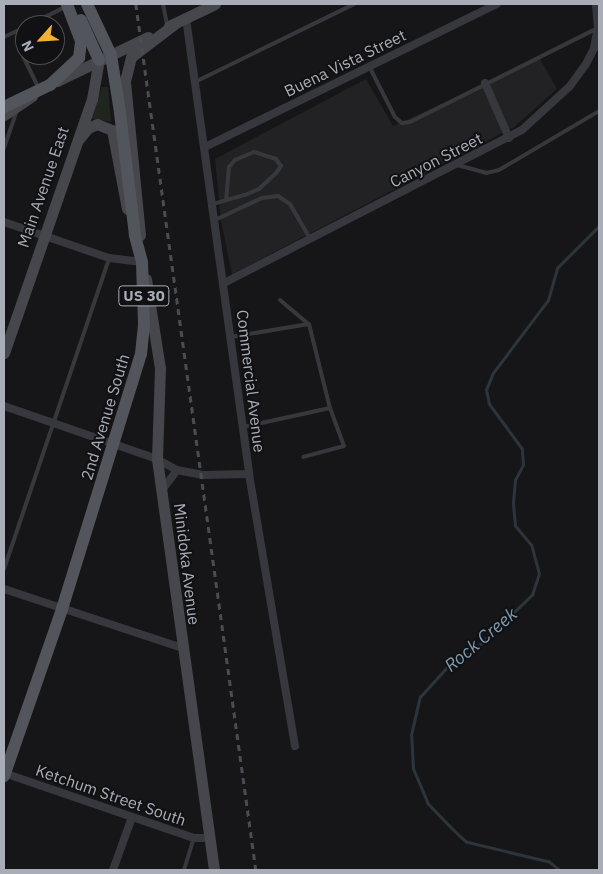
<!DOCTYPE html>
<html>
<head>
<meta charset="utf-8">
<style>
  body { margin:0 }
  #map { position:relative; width:603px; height:874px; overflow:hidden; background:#161618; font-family:"IBM Plex Sans",sans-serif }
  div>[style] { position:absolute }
  .built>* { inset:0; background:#222225 }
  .green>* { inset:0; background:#1e261f }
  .stream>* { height:2.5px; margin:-1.25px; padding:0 1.25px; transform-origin:1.25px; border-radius:1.25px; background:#2c353c }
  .lane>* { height:4px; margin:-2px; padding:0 2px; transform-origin:2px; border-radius:2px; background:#37383d }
  .street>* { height:8px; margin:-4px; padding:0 4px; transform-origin:4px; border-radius:4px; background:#37383d }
  .secondary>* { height:11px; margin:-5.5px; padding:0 5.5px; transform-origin:5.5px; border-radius:5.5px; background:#45474d }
  .primary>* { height:12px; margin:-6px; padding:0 6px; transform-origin:6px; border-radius:6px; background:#53555c }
  .rail>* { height:2.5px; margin-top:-1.25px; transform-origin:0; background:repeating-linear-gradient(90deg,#4a4c52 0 6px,transparent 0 11px) }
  span { translate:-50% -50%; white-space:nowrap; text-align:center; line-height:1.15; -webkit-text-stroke:4px #111113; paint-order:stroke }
  .shield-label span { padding:1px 4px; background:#111113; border:1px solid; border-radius:4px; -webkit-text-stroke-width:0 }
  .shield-label { font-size:15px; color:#a8adb8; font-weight:700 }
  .street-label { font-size:16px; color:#a8adb8 }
  .water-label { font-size:18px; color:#7f9bb3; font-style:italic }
  .frame { position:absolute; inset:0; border:5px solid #a8adb8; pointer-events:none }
  .north { position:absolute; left:15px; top:15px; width:50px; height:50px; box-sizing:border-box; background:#111113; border:1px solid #4d4f55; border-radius:50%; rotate:244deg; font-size:14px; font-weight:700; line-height:20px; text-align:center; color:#a8adb8 }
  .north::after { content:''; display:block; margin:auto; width:18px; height:22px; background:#f2b134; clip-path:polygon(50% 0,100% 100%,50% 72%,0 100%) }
</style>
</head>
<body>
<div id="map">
  <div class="built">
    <div style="clip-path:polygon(540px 59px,557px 89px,514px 127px,232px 274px,221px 221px,215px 159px,366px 79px,393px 126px)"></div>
  </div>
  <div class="green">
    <div style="clip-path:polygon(102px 87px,108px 87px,111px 122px,88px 118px)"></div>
  </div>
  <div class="stream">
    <div style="left:559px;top:870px;width:13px;rotate:-141deg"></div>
    <div style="left:549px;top:862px;width:85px;rotate:-166.5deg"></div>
    <div style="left:466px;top:842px;width:19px;rotate:-137deg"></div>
    <div style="left:452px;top:829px;width:35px;rotate:-134deg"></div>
    <div style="left:428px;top:804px;width:38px;rotate:-113deg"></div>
    <div style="left:413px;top:769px;width:34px;rotate:-93deg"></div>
    <div style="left:411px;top:735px;width:39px;rotate:-77deg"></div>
    <div style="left:420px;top:697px;width:42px;rotate:-47.9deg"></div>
    <div style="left:448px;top:666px;width:32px;rotate:-32deg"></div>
    <div style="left:475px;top:649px;width:79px;rotate:-43.5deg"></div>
    <div style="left:532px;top:595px;width:22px;rotate:-72deg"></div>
    <div style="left:539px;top:574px;width:30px;rotate:-105deg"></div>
    <div style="left:531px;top:545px;width:25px;rotate:-130deg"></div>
    <div style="left:515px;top:526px;width:23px;rotate:-95deg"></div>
    <div style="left:513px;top:503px;width:23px;rotate:-85deg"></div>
    <div style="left:515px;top:480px;width:17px;rotate:-62deg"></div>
    <div style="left:523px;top:465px;width:16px;rotate:-94deg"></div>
    <div style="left:522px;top:449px;width:56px;rotate:-126.3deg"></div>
    <div style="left:489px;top:404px;width:14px;rotate:-102deg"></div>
    <div style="left:486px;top:390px;width:18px;rotate:-68deg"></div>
    <div style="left:493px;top:373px;width:91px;rotate:-53deg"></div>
    <div style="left:548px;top:300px;width:33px;rotate:-74deg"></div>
    <div style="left:557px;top:268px;width:59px;rotate:-45deg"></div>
  </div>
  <div class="lane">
    <div style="left:163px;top:4px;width:21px;rotate:79deg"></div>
    <div style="left:29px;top:25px;width:40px;rotate:-26.6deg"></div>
    <div style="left:4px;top:37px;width:23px;rotate:-25deg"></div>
    <div style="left:23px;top:56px;width:37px;rotate:64deg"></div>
    <div style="left:369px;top:66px;width:57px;rotate:63deg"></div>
    <div style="left:395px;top:117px;width:9px;rotate:41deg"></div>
    <div style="left:402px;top:123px;width:8px;rotate:-7deg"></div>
    <div style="left:410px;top:122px;width:208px;rotate:-26.6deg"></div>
    <div style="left:195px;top:82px;width:177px;rotate:-26.1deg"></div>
    <div style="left:4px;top:148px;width:40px;rotate:-71.1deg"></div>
    <div style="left:457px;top:165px;width:30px;rotate:15deg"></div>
    <div style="left:486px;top:173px;width:13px;rotate:-13deg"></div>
    <div style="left:499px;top:170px;width:116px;rotate:-30.5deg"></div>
    <div style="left:213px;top:204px;width:33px;rotate:-16deg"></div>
    <div style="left:245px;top:195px;width:15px;rotate:-23deg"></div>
    <div style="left:259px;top:189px;width:23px;rotate:-43deg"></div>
    <div style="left:276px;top:173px;width:9px;rotate:-54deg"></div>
    <div style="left:281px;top:166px;width:9px;rotate:-126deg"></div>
    <div style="left:276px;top:159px;width:23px;rotate:-162deg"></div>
    <div style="left:254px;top:152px;width:21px;rotate:157deg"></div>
    <div style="left:235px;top:160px;width:9px;rotate:131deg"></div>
    <div style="left:229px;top:167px;width:33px;rotate:95deg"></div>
    <div style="left:215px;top:220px;width:52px;rotate:-25.1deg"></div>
    <div style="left:262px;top:198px;width:16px;rotate:-7deg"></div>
    <div style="left:278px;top:196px;width:14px;rotate:34deg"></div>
    <div style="left:290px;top:204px;width:39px;rotate:60deg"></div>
    <div style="left:280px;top:300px;width:38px;rotate:40deg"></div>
    <div style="left:231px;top:337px;width:79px;rotate:-9.5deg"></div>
    <div style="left:309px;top:324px;width:87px;rotate:76deg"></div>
    <div style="left:243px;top:427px;width:89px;rotate:-12.3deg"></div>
    <div style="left:330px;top:408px;width:40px;rotate:69.8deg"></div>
    <div style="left:344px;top:446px;width:42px;rotate:165deg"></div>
    <div style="left:4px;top:569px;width:328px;rotate:-71.3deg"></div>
    <div style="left:184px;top:870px;width:34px;rotate:-73deg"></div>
  </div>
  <div class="street">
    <div style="left:186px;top:18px;width:460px;rotate:82.1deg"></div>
    <div style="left:249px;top:474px;width:276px;rotate:80.4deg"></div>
    <div style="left:485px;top:83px;width:60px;rotate:66.4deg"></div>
    <div style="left:205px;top:147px;width:325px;rotate:-26.1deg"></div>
    <div style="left:4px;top:222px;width:111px;rotate:18.9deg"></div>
    <div style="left:109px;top:258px;width:33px;rotate:7deg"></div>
    <div style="left:224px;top:283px;width:335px;rotate:-27.2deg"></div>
    <div style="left:522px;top:130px;width:65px;rotate:-42.5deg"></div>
    <div style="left:570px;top:86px;width:27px;rotate:-54deg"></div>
    <div style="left:586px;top:64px;width:18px;rotate:-63deg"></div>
    <div style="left:594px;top:48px;width:20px;rotate:-79deg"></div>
    <div style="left:598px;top:28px;width:24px;rotate:-95deg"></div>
    <div style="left:4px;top:406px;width:162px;rotate:19.1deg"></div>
    <div style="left:157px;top:459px;width:23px;rotate:29deg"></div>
    <div style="left:177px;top:470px;width:25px;rotate:11deg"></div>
    <div style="left:202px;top:475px;width:47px;rotate:-1.2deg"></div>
    <div style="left:162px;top:490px;width:25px;rotate:-53deg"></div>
    <div style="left:4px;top:589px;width:188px;rotate:18.3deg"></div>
    <div style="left:4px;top:773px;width:201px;rotate:18.9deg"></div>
    <div style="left:194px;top:838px;width:15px"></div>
    <div style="left:113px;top:870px;width:56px;rotate:-70.3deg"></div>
  </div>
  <div class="secondary">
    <div style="left:169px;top:26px;width:51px;rotate:-25.6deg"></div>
    <div style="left:57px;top:81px;width:101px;rotate:-25.8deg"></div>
    <div style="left:4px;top:115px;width:34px;rotate:-34deg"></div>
    <div style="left:79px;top:139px;width:14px;rotate:-51deg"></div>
    <div style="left:88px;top:128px;width:10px;rotate:-24deg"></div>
    <div style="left:97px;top:124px;width:16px;rotate:22deg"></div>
    <div style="left:112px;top:130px;width:80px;rotate:79.2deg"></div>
    <div style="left:140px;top:235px;width:155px;rotate:-95.6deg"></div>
    <div style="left:125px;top:81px;width:25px;rotate:-76deg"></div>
    <div style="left:131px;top:57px;width:56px;rotate:-37.1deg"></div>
    <div style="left:146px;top:279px;width:90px;rotate:81.1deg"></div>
    <div style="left:160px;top:368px;width:91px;rotate:91.9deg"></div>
    <div style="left:157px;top:459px;width:415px;rotate:82.1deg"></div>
    <div style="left:4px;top:353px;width:269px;rotate:-70.9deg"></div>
    <div style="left:92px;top:99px;width:40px;rotate:-80deg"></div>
  </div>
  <div class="primary">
    <div style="left:81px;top:20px;width:44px;rotate:65.8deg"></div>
    <div style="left:4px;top:107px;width:51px;rotate:-25.6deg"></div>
    <div style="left:50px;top:85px;width:40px;rotate:-43deg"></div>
    <div style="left:79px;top:58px;width:17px;rotate:-83deg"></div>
    <div style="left:81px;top:41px;width:40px;rotate:-111deg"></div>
    <div style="left:4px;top:776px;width:177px;rotate:-70.8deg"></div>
    <div style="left:62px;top:609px;width:267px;rotate:-72.8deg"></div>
    <div style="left:141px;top:354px;width:31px;rotate:-84deg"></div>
    <div style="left:144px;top:323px;width:61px;rotate:-91.9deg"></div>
    <div style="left:142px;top:262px;width:28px;rotate:-105deg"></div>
    <div style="left:135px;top:235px;width:124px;rotate:-97deg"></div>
    <div style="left:120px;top:112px;width:58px;rotate:-99deg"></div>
    <div style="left:111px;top:55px;width:56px;rotate:-115.2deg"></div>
  </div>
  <div class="rail">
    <div style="left:136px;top:4px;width:874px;rotate:82.11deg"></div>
  </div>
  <div class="shield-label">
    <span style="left:144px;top:296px">US 30</span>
  </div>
  <div class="street-label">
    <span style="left:345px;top:63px;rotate:-26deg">Buena Vista Street</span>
    <span style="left:436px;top:160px;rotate:-27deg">Canyon Street</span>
    <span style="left:43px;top:187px;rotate:-71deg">Main Avenue East</span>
    <span style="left:251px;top:381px;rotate:83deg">Commercial Avenue</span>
    <span style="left:105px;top:417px;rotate:-73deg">2nd Avenue South</span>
    <span style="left:187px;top:564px;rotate:83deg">Minidoka Avenue</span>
    <span style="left:111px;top:795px;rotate:19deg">Ketchum Street South</span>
  </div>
  <div class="water-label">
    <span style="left:481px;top:640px;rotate:-40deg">Rock Creek</span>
  </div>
  <div class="frame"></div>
  <div class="north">N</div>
</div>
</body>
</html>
